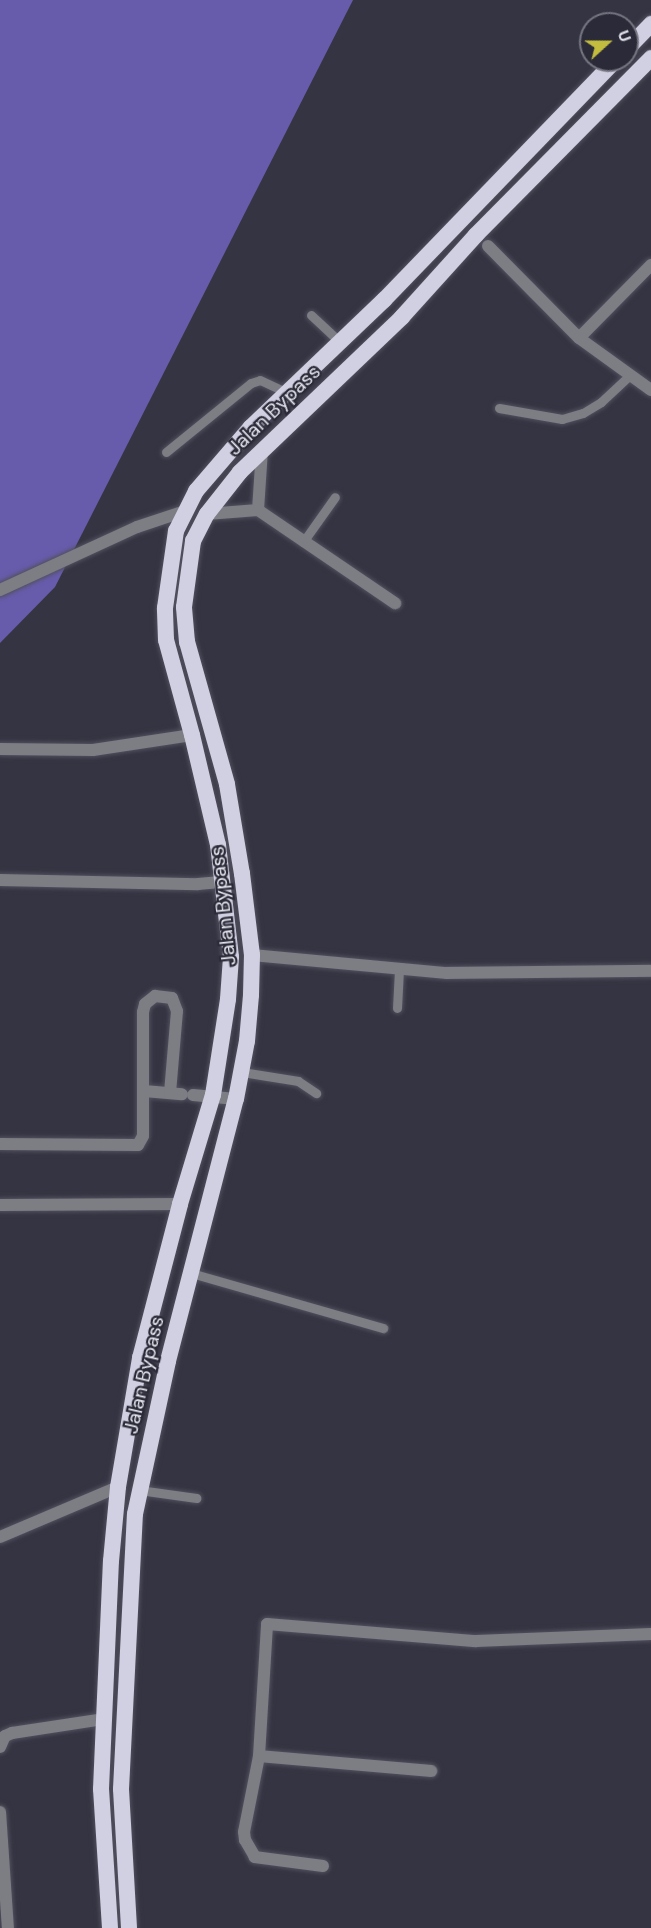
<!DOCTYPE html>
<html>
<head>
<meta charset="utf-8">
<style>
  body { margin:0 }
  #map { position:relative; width:651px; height:1928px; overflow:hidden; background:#353442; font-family:"DM Sans",sans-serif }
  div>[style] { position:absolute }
  .forest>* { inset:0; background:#675cac }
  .roads { filter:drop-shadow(0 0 2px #51505e) drop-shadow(0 0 2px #51505e) }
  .service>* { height:9px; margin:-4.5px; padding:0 4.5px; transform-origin:4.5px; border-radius:4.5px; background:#7d7d84 }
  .minor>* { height:12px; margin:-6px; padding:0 6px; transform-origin:6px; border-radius:6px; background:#7d7d84 }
  .trunk>* { height:16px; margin:-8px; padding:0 8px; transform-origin:8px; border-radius:8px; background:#d1d0e2 }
  span { translate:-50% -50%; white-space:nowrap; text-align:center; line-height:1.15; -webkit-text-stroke:4.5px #2b2a38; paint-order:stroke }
  .street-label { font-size:20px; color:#e5e5ee }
  .north { position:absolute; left:579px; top:12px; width:60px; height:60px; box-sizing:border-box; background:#2b2a38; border:2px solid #757581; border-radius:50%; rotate:69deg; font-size:16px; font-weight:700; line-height:24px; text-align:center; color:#e5e5ee }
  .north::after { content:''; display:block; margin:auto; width:21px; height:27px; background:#c2bd3f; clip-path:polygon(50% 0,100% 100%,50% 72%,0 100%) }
</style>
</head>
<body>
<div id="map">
  <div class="forest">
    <div style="clip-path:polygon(0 0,353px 0,55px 587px,0 643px)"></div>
  </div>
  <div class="roads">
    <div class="service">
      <div style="left:311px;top:315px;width:38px;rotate:43deg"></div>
      <div style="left:499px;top:408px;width:64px;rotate:9.9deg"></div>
      <div style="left:562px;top:419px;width:22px;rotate:-16deg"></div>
      <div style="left:583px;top:413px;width:21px;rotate:-31deg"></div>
      <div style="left:601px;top:402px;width:40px;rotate:-43deg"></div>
      <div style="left:166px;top:452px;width:109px;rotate:-39.1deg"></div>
      <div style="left:251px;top:383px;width:9px;rotate:-18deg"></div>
      <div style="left:260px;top:380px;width:29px;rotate:25deg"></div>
      <div style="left:303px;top:542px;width:55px;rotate:-54.6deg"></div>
      <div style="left:397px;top:1008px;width:39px;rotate:-87deg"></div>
      <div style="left:242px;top:1072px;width:57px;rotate:9.1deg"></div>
      <div style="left:298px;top:1081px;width:22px;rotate:34deg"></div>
      <div style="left:191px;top:1273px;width:200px;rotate:16deg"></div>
      <div style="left:139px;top:1490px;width:58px;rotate:8deg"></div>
    </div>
    <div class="minor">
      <div style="left:488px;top:246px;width:129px;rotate:45.3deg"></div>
      <div style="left:579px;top:338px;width:103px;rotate:-45.4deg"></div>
      <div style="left:579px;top:338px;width:89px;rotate:35.8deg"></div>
      <div style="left:258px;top:510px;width:60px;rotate:-86.2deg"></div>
      <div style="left:207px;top:514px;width:51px;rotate:-4.5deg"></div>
      <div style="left:258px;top:510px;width:166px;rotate:34.2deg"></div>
      <div style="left:0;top:590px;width:151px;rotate:-24.7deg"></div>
      <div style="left:137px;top:527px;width:51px;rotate:-18.4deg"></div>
      <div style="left:0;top:749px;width:93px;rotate:0.6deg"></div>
      <div style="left:93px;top:750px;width:100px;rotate:-8.6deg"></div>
      <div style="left:0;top:880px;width:198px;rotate:1.2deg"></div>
      <div style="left:198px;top:884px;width:25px;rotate:-5deg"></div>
      <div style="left:252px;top:955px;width:196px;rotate:5.3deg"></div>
      <div style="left:447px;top:973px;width:204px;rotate:-0.6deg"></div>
      <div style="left:144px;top:1091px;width:38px;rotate:5deg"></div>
      <div style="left:193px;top:1095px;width:43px;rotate:5.3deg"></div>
      <div style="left:0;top:1144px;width:138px;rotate:0.4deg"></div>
      <div style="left:138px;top:1145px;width:10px;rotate:-61deg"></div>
      <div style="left:143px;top:1136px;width:124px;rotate:-90deg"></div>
      <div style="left:143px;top:1012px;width:8px;rotate:-76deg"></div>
      <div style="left:145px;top:1004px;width:13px;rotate:-39deg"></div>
      <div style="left:155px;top:996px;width:17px;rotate:7deg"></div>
      <div style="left:172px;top:998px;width:14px;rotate:69deg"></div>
      <div style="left:177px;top:1011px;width:82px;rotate:94.9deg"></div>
      <div style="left:0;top:1205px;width:180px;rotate:-0.3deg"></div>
      <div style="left:0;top:1537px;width:128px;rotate:-23deg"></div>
      <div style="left:0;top:1747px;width:12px;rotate:-66deg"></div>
      <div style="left:5px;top:1736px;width:8px;rotate:-23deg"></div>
      <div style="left:12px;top:1733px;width:92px;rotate:-8.7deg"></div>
      <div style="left:259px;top:1756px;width:173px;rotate:5deg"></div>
      <div style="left:0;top:1812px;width:116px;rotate:86.1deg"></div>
      <div style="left:323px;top:1866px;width:69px;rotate:-172.5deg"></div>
      <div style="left:255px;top:1857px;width:20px;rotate:-120deg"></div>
      <div style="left:245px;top:1840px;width:8px;rotate:-97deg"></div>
      <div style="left:244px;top:1832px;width:77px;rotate:-78.8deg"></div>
      <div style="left:259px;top:1756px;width:132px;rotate:-86.5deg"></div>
      <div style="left:267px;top:1624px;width:210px;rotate:4.7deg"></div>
      <div style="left:476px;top:1641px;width:175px;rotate:-2.3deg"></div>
    </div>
    <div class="trunk">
      <div style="left:627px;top:49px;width:35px;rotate:-46deg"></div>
      <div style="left:110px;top:1928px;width:139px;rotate:-93.7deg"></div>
      <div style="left:101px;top:1789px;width:228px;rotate:-87.5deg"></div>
      <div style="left:111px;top:1561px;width:74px;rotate:-84.6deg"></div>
      <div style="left:118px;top:1487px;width:131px;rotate:-80.3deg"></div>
      <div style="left:140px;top:1358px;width:159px;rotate:-75.4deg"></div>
      <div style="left:180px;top:1204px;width:114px;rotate:-73.2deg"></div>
      <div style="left:213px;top:1095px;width:97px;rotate:-81.1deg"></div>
      <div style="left:228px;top:999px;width:42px;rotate:-85.9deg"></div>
      <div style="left:231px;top:957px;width:113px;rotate:-96.6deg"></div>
      <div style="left:218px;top:845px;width:113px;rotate:-103.3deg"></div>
      <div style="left:192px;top:735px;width:98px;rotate:-105.3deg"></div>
      <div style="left:166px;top:640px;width:32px;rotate:-92deg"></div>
      <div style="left:165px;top:608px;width:78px;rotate:-81.9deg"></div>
      <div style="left:176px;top:531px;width:45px;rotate:-63.4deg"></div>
      <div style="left:196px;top:491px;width:84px;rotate:-49.3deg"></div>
      <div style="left:251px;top:427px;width:184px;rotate:-43.7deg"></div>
      <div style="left:384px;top:300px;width:334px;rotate:-46deg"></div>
      <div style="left:129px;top:1928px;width:139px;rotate:-93.3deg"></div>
      <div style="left:121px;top:1789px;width:275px;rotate:-87.1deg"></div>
      <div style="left:135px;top:1514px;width:157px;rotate:-77.8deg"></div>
      <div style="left:168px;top:1361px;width:271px;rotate:-75.5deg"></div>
      <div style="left:236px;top:1099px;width:59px;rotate:-79.3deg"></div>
      <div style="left:247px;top:1041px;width:46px;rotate:-85deg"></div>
      <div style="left:251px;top:995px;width:40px;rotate:-88.6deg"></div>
      <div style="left:252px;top:955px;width:82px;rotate:-97deg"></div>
      <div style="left:242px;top:874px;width:91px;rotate:-99.5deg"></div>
      <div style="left:227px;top:784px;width:148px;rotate:-105.7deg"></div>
      <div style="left:187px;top:642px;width:35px;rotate:-95deg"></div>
      <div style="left:184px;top:607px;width:67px;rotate:-82.2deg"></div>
      <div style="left:193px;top:541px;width:30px;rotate:-63deg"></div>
      <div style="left:207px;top:514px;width:53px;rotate:-51.8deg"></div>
      <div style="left:240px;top:472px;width:224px;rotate:-43.7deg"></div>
      <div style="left:402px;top:317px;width:110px;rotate:-47.9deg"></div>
      <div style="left:476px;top:235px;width:249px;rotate:-45.3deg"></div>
    </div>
  </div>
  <div class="street-label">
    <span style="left:274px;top:410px;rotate:-44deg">Jalan Bypass</span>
    <span style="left:223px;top:906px;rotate:-96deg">Jalan Bypass</span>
    <span style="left:144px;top:1375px;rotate:-77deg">Jalan Bypass</span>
  </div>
  <div class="north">U</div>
</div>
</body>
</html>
